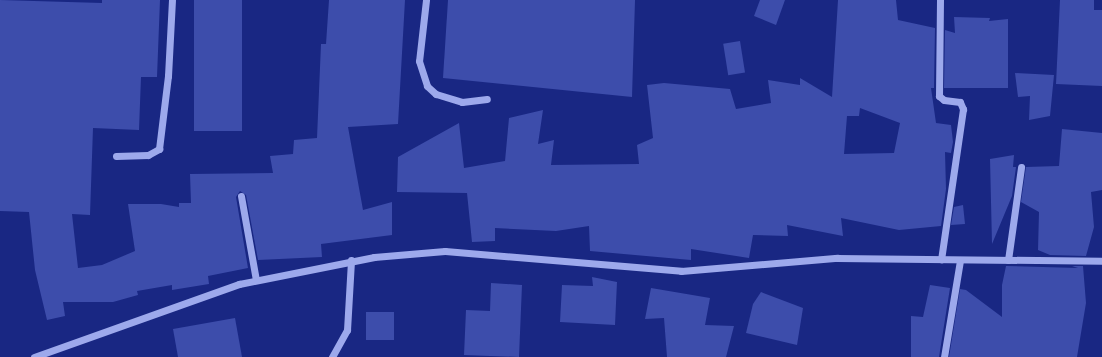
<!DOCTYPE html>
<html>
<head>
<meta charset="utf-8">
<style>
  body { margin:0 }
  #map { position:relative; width:1102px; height:357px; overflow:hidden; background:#192783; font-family:Ubuntu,sans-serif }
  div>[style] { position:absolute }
  .building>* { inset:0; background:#3d4dab; transform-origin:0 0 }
  .minor>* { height:7px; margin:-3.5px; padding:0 3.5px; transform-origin:3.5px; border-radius:3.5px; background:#9da9ec }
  span { translate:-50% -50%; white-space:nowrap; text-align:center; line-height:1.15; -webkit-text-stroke:3px #192783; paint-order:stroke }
</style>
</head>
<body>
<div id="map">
  <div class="building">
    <div style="clip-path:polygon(0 0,102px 3px,102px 0,160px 0,157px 77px,141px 77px,139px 130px,93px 128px,90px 215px,72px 214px,78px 268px,102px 265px,135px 251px,128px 204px,161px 204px,179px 207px,179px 203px,191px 203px,190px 174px,273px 173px,270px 156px,293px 154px,294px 140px,317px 138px,321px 44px,326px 44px,329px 0,405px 0,398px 124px,348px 127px,363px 210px,392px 202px,392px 235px,321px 244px,322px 257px,258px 260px,246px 195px,240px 191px,236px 197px,248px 268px,208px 276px,209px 284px,172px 290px,172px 285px,137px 291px,138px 295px,113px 302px,63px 302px,65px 316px,47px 320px,35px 270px,29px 212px,0 211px)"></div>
    <div style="left:194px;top:0;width:48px;height:131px"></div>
    <div style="clip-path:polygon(448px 0,635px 0,632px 97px,443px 78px)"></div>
    <div style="clip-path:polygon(760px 0,785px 0,776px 25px,754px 16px)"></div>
    <div style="clip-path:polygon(evenodd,838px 0,896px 0,898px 20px,935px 28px,934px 88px,931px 88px,936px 123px,951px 125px,953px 142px,951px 153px,945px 152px,946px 189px,941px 226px,899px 230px,841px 218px,843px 236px,787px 225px,788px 236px,753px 235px,749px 258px,691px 249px,691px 260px,590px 251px,589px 226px,556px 231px,495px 228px,495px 241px,472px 242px,467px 193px,397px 192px,398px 157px,459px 123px,464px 168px,505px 161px,509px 118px,543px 110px,538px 144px,554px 140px,551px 165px,639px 164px,637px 145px,653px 138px,647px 85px,664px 83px,730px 89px,736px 109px,771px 103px,768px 80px,800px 85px,800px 78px,832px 97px,838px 0,860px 108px,900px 123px,894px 153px,844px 154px,847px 116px,859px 116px,860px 108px)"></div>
    <div style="clip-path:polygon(1060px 0,1094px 0,1094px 10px,1102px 10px,1102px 86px,1056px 84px)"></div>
    <div style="clip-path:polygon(954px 17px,990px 18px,989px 21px,1008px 19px,1008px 88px,944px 88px,945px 30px,955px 33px)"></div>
    <div style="left:740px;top:41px;width:32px;height:17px;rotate:81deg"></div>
    <div style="clip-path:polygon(1015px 73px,1054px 75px,1050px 116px,1029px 120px,1030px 96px,1018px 97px)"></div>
    <div style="clip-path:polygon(1062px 129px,1102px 133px,1102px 190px,1091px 192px,1094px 227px,1086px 256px,1050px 255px,1038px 250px,1039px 212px,1021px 202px,1026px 167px,1059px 166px)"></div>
    <div style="clip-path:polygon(1014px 155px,1013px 167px,1016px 167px,1012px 196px,992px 244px,990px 159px)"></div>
    <div style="clip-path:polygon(963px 205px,965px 224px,951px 225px,954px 207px)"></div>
    <div style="clip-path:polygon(1006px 266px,1078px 268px,1072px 266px,1083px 266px,1086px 303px,1077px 357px,949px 357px,960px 289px,966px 290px,1002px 317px,1002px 285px)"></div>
    <div style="clip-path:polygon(592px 277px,617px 282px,615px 325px,560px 322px,562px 285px,593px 286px)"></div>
    <div style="clip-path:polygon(491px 283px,522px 285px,519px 357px,464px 355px,466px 310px,490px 311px)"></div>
    <div style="clip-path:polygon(930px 285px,950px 288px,939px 357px,911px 357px,911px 316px,923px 317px)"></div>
    <div style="clip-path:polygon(651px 288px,710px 298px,705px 325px,734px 326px,726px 357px,667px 357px,664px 318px,645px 319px)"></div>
    <div style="clip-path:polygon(761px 292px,803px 308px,797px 345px,746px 333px,753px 304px)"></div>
    <div style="left:366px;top:312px;width:28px;height:28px"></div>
    <div style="clip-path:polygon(235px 318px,242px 357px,178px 357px,173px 329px)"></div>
  </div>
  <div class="minor">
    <div style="left:426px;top:0;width:61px;rotate:96.5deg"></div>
    <div style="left:419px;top:61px;width:26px;rotate:72deg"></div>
    <div style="left:427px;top:86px;width:12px;rotate:42deg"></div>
    <div style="left:436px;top:94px;width:27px;rotate:17deg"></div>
    <div style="left:462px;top:102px;width:25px;rotate:-7deg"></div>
    <div style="left:940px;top:0;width:96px;rotate:90.6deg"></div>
    <div style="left:939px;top:96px;width:6px;rotate:39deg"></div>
    <div style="left:944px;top:100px;width:16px;rotate:7deg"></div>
    <div style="left:960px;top:102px;width:8px;rotate:67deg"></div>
    <div style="left:963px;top:109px;width:152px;rotate:98.3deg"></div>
    <div style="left:116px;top:156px;width:32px;rotate:-2deg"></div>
    <div style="left:148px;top:155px;width:13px;rotate:-29deg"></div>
    <div style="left:159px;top:149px;width:74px;rotate:-83deg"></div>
    <div style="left:168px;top:76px;width:76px;rotate:-87deg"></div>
    <div style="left:241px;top:196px;width:85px;rotate:79.9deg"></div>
    <div style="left:1008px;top:260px;width:94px;rotate:-82deg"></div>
    <div style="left:34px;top:357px;width:218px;rotate:-19.6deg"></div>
    <div style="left:239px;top:284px;width:138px;rotate:-11.3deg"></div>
    <div style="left:374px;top:257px;width:71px;rotate:-4.8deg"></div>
    <div style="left:445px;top:251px;width:237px;rotate:4.8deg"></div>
    <div style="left:681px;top:271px;width:157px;rotate:-4.8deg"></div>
    <div style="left:837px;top:258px;width:265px;rotate:0.6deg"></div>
    <div style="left:332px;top:357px;width:31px;rotate:-61deg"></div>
    <div style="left:347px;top:330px;width:70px;rotate:-86.7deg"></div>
    <div style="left:944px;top:357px;width:98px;rotate:-80.6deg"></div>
  </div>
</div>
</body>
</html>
